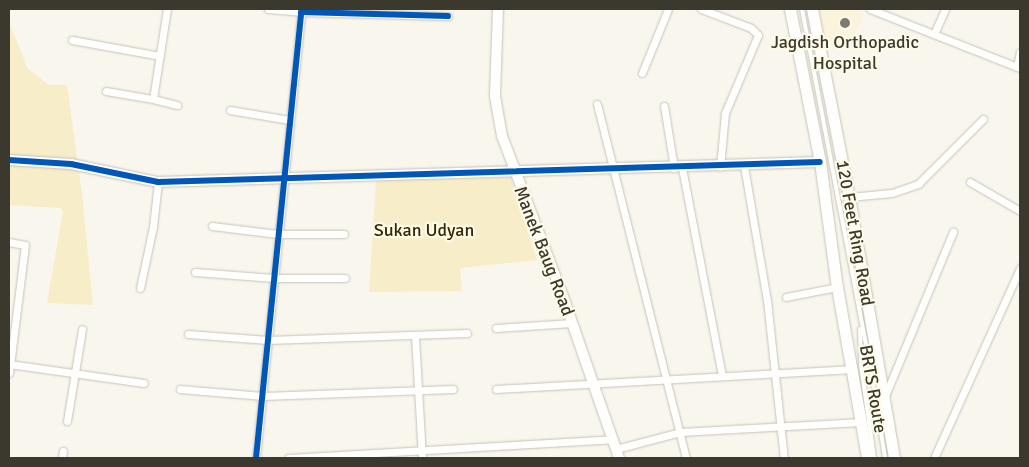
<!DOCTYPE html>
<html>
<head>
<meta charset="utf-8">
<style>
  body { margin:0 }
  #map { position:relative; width:1029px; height:467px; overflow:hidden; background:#f9f6ed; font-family:Signika,sans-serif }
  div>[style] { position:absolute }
  .built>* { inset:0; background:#fbf4dc }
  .green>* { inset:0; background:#f7edc9 }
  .roads { filter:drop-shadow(0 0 1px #c6c3ba) drop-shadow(0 0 1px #c6c3ba) }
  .lane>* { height:4px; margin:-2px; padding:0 2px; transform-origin:2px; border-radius:2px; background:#fefefc }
  .street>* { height:7px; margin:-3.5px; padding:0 3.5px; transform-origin:3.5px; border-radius:3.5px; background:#fefefc }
  .secondary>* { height:10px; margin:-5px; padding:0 5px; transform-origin:5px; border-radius:5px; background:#fefefc }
  .primary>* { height:11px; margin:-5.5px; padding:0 5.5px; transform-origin:5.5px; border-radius:5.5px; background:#fefefc }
  .cycleway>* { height:6px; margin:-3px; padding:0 3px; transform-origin:3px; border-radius:3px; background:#0057b8 }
  .dots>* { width:14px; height:14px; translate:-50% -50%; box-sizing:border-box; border:2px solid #fefae8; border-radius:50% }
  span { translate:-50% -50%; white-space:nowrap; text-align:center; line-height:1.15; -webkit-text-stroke:4.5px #fefae8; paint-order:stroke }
  .poi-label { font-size:18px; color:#3b382d }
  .park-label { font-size:18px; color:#322907 }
  .street-label { font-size:18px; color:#3b382d }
  .frame { position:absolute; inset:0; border:10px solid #3b382d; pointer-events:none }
</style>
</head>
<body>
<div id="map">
  <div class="built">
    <div style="clip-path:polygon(817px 9px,859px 9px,863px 18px,854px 36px,827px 45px)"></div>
  </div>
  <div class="green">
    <div style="clip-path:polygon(9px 22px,28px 69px,49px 85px,67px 85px,82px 194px,93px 305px,47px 303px,63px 211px,60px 208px,9px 205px)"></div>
    <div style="clip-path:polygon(510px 174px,537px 260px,460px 268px,462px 291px,369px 292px,376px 181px)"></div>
  </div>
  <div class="roads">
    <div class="lane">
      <div style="left:802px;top:9px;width:361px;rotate:79.2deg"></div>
      <div style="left:870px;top:364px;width:95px;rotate:80.9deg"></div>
      <div style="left:860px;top:329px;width:36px;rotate:88deg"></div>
      <div style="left:861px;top:365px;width:94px;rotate:82deg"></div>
    </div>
    <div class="street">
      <div style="left:268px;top:9px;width:33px;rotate:5deg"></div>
      <div style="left:701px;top:9px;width:53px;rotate:20.8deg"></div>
      <div style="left:751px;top:28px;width:10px;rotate:45deg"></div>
      <div style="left:758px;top:35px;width:85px;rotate:112.9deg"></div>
      <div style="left:725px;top:113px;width:54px;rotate:95.3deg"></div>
      <div style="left:870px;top:9px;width:161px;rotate:21.5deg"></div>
      <div style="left:934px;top:34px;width:27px;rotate:-66deg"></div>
      <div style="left:72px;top:40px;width:89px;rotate:10.3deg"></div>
      <div style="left:1017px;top:67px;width:15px;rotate:-79deg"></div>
      <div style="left:642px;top:73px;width:69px;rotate:-67.9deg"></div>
      <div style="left:106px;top:91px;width:48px;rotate:9.7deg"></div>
      <div style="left:153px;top:99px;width:91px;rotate:-81.2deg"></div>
      <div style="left:153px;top:99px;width:25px;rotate:14deg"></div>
      <div style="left:597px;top:104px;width:365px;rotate:75.9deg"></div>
      <div style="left:664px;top:106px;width:63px;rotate:80.8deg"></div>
      <div style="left:230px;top:110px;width:60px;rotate:9.6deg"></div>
      <div style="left:744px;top:166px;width:136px;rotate:80.3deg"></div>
      <div style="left:767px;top:300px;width:159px;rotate:83.9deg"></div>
      <div style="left:682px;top:168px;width:212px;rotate:79.1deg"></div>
      <div style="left:970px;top:182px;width:58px;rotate:30.1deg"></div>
      <div style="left:849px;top:197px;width:43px;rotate:-5.3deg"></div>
      <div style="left:892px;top:193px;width:28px;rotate:-19deg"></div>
      <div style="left:918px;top:184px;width:92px;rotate:-45deg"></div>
      <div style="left:212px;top:226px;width:66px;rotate:6.9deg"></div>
      <div style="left:278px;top:234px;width:66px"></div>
      <div style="left:9px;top:242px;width:16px;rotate:11deg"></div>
      <div style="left:25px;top:245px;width:129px;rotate:97.1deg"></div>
      <div style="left:195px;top:272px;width:79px;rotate:4.3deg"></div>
      <div style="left:274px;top:278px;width:71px"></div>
      <div style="left:140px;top:288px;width:62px;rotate:-78deg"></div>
      <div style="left:153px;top:227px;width:45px;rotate:-83.7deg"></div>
      <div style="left:786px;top:297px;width:52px;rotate:-11.1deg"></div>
      <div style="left:496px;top:328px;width:76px;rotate:-3.8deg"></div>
      <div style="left:188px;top:334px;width:80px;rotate:4.3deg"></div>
      <div style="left:268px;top:340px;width:199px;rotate:-2deg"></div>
      <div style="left:415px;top:336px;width:122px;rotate:86.7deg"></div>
      <div style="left:9px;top:364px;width:136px;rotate:8deg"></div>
      <div style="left:180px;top:389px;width:83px;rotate:4.8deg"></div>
      <div style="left:263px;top:396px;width:190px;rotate:-2.1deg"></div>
      <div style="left:496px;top:389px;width:358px;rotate:-3.2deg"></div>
      <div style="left:885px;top:396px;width:178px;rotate:-67.5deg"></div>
      <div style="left:67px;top:421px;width:93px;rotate:-80.7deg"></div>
      <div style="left:616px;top:449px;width:66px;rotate:-14.9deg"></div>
      <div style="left:680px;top:432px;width:181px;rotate:-3.2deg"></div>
      <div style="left:62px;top:458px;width:7px;rotate:-82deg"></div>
      <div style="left:256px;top:458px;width:448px;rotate:-84.2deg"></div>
      <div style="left:301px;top:12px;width:147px;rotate:1.6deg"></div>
      <div style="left:288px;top:458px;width:326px;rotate:-3.3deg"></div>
      <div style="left:934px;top:458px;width:209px;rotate:-65.6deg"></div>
    </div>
    <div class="secondary">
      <div style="left:498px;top:9px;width:87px;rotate:92deg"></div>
      <div style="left:495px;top:96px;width:41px;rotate:80.1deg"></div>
      <div style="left:502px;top:136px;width:178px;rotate:69.2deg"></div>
      <div style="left:565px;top:302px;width:165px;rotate:70.9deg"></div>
      <div style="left:9px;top:160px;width:62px;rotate:3.7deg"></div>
      <div style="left:71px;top:164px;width:89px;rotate:11.7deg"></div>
      <div style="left:158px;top:182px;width:662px;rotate:-1.73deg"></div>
    </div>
    <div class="primary">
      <div style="left:790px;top:9px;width:156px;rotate:78.9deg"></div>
      <div style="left:820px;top:162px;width:126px;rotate:82.3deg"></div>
      <div style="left:837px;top:287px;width:174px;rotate:80deg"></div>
      <div style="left:812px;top:9px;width:192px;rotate:78.9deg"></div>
      <div style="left:849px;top:197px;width:265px;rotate:80.2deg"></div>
    </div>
  </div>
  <div class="cycleway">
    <div style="left:9px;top:160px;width:62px;rotate:3.7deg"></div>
    <div style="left:71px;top:164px;width:89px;rotate:11.7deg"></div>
    <div style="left:158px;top:182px;width:662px;rotate:-1.73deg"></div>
    <div style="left:256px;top:458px;width:448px;rotate:-84.2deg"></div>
    <div style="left:301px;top:12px;width:147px;rotate:1.6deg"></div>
  </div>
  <div class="dots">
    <div style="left:845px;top:23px;background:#7e7a70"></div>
  </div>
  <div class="poi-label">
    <span style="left:845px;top:53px">Jagdish Orthopadic<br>Hospital</span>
  </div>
  <div class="park-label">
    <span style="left:424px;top:230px">Sukan Udyan</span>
  </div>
  <div class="street-label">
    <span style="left:855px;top:233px;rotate:80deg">120 Feet Ring Road</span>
    <span style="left:544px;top:251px;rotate:69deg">Manek Baug Road</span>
    <span style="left:873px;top:389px;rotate:80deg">BRTS Route</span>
  </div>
  <div class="frame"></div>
</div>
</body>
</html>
